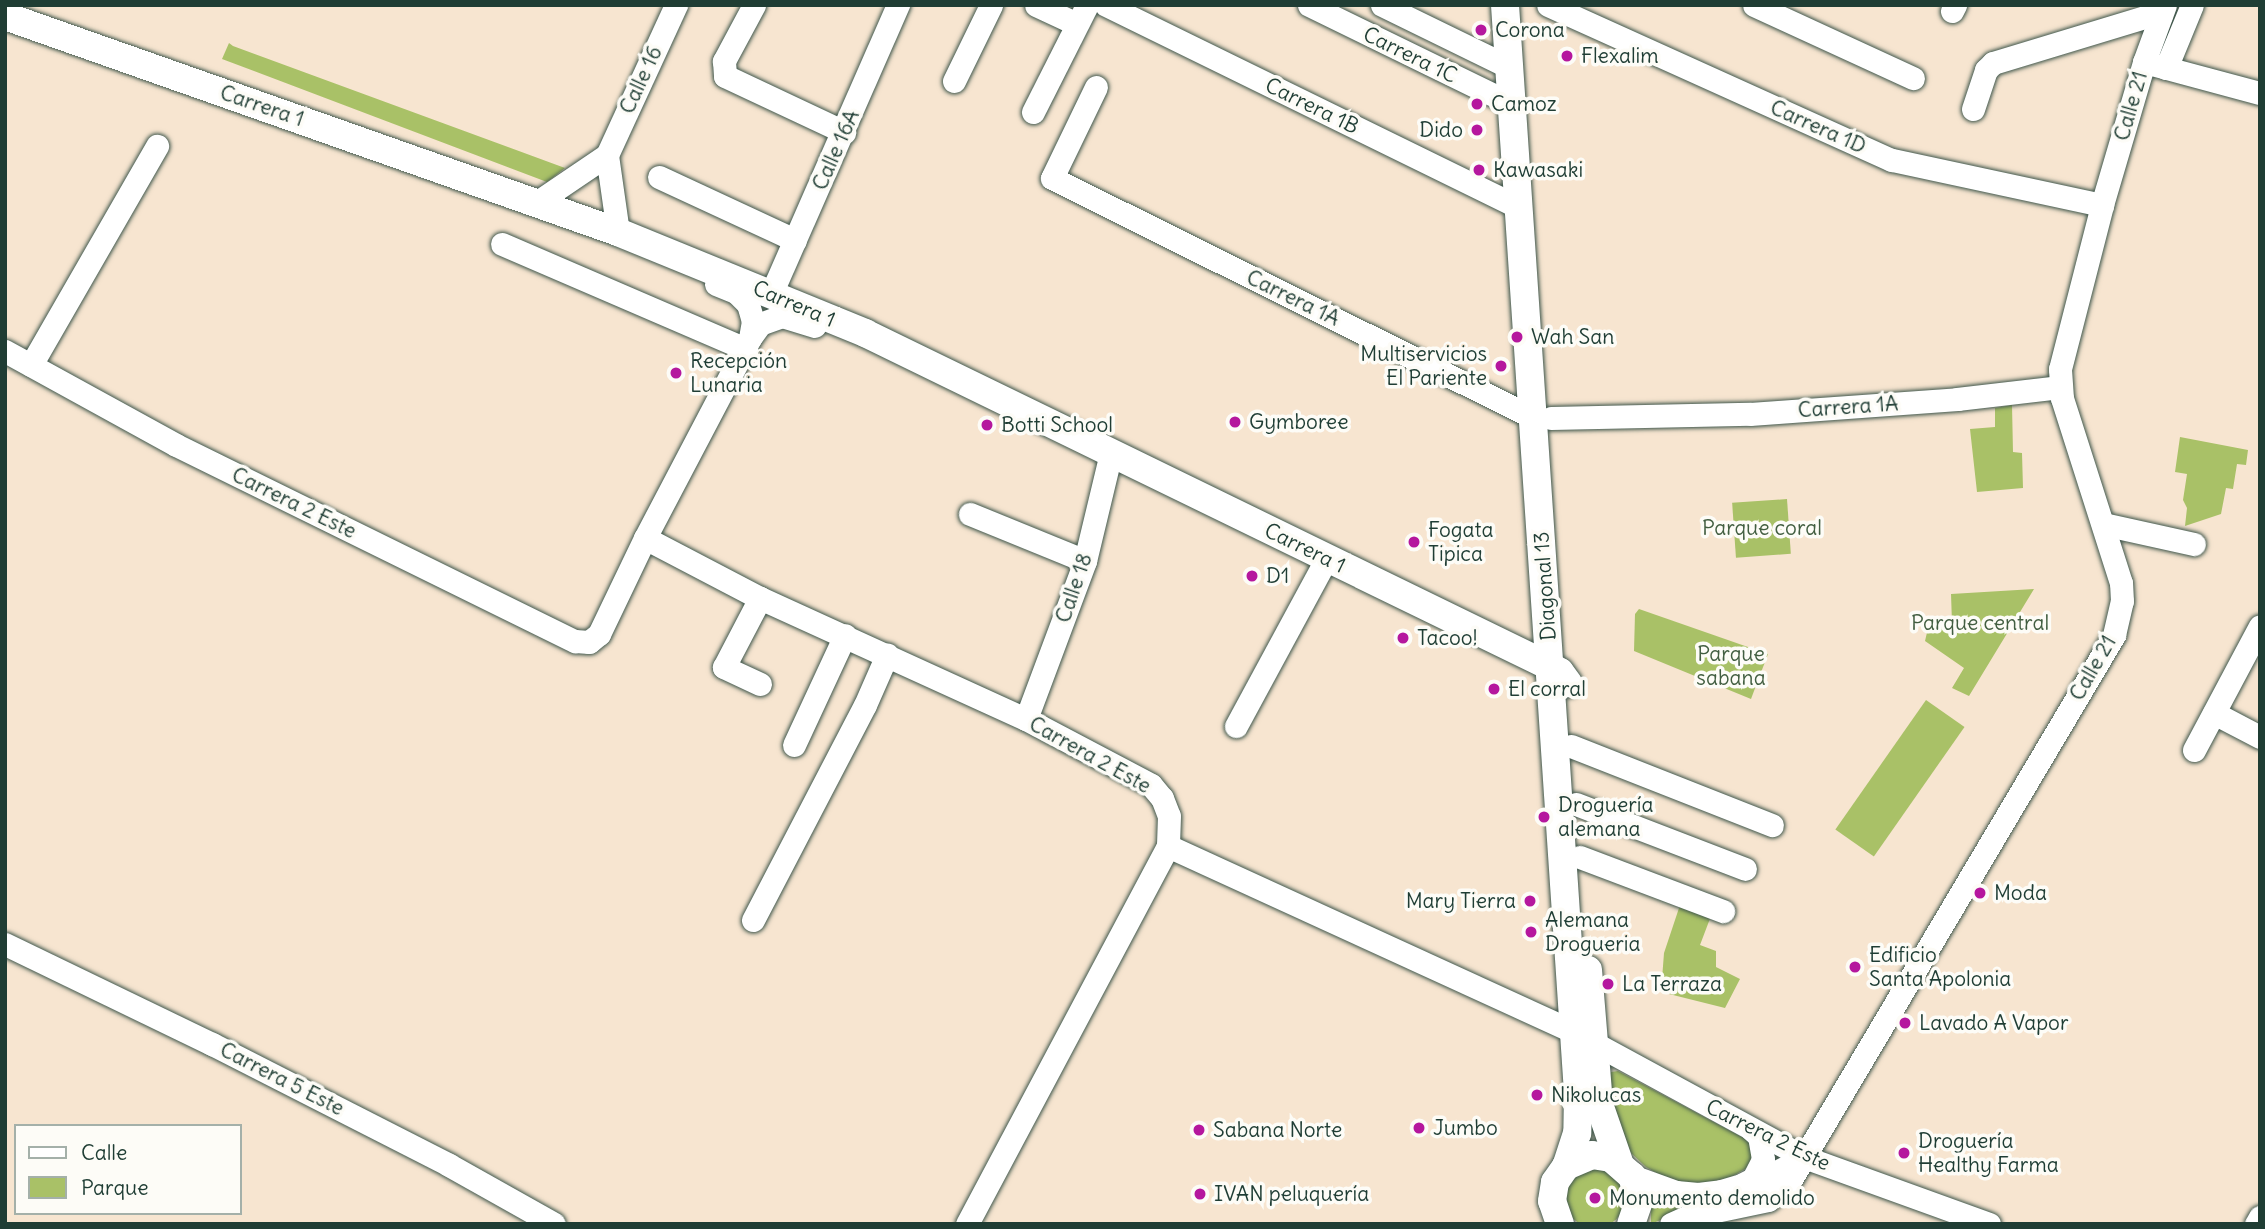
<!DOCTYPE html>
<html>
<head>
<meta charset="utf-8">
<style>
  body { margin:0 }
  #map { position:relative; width:2265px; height:1229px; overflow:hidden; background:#f7e5d0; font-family:Delius,sans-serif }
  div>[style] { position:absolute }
  .green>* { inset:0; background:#a9c167; transform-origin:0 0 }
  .round { border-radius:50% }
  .roads { filter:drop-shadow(0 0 2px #3f564b) drop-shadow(0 0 2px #3f564b) }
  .minor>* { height:23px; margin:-11.5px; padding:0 11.5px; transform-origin:11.5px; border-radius:11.5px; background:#fff }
  .major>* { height:28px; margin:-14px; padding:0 14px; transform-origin:14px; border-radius:14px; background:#fff }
  .dots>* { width:19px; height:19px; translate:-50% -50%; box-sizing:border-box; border:4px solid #fdfcf7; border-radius:50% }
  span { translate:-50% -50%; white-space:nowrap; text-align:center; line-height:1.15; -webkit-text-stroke:7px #fdfcf7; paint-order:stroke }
  .poi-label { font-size:21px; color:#1f3d34 }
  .left { translate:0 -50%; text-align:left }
  .right { translate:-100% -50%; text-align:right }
  .street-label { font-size:21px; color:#1f3d34 }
  .park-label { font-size:21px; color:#425e41 }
  .frame { position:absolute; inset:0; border:7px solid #1f3d34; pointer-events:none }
  .legend { position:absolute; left:14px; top:1124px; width:228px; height:91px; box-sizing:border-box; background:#fdfcf7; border:2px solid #a4b0a9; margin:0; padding:9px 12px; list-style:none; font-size:21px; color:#1f3d34 }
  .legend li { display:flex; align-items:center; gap:14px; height:35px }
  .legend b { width:35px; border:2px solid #a4b0a9 }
</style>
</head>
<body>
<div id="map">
  <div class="green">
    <div style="clip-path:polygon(229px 43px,233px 46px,565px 168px,547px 182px,222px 59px)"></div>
    <div style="clip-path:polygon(2012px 405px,2013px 452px,2022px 453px,2023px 488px,1977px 492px,1970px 429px,1995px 427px,1995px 408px)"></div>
    <div style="clip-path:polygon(2180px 437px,2248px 450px,2246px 465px,2237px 464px,2233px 489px,2226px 488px,2221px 514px,2185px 526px,2187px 508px,2183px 500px,2187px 474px,2175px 472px)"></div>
    <div style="left:1787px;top:499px;width:55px;height:55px;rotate:86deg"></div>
    <div style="clip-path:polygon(2034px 589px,1969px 696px,1952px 688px,1964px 668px,1925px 641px,1929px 624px,1952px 623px,1951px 594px)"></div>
    <div style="clip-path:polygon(1639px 609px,1768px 654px,1751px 699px,1634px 651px,1635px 614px)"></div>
    <div style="left:1926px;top:700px;width:47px;height:158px;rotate:35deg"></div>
    <div style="clip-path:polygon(1681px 902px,1711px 916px,1700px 945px,1716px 951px,1716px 967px,1740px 979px,1725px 1008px,1661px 992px,1664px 953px)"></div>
    <div style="clip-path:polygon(1618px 1071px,1755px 1144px,1760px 1160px,1723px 1182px,1688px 1185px,1667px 1179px,1646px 1167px,1631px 1153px,1618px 1132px,1606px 1078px,1611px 1072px)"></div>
    <div class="round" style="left:1565px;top:1168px;width:60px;height:60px"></div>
    <div style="clip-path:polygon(1651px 1191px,1701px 1203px,1651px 1224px)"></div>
  </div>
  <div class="roads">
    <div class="minor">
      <div style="left:754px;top:5px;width:64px;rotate:118.2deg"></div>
      <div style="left:724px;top:61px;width:15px;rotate:86deg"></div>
      <div style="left:725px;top:76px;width:132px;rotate:25.2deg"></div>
      <div style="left:1036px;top:5px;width:45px;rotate:24.9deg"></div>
      <div style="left:1106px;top:5px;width:460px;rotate:26.1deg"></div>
      <div style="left:1309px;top:5px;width:226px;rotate:26deg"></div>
      <div style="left:1382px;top:5px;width:141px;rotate:26deg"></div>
      <div style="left:1548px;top:5px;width:377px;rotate:24.3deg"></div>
      <div style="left:1892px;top:160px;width:215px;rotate:12.1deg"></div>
      <div style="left:1754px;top:5px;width:175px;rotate:24.7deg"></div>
      <div style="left:1952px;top:11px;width:7px;rotate:-63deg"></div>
      <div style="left:2144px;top:62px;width:120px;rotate:15deg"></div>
      <div style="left:2166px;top:68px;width:68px;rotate:-67.6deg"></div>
      <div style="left:954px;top:81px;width:85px;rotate:-64deg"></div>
      <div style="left:1096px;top:87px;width:101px;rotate:115.8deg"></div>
      <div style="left:1052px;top:178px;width:538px;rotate:26.47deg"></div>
      <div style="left:1973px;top:109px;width:41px;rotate:-71.6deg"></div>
      <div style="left:1986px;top:70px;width:10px;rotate:-45deg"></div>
      <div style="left:1993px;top:63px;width:162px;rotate:-16.9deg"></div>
      <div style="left:2148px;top:16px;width:13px;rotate:-4deg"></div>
      <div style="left:1033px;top:112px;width:120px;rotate:-63.2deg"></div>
      <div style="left:607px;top:155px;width:78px;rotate:81.9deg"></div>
      <div style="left:659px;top:177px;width:150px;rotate:24.9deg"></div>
      <div style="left:536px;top:203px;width:86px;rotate:-34.1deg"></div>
      <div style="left:607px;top:155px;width:165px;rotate:-65.3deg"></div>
      <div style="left:502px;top:244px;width:266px;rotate:23.3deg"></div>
      <div style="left:716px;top:284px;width:22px;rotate:22deg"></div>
      <div style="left:736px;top:292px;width:17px;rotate:45deg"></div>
      <div style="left:748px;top:304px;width:18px;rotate:74deg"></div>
      <div style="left:753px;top:321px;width:17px;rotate:100deg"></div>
      <div style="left:771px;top:294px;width:316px;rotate:-66.3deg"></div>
      <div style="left:5px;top:351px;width:195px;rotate:28.8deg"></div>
      <div style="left:176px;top:445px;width:445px;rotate:26.2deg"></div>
      <div style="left:575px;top:641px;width:14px;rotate:4deg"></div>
      <div style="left:589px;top:642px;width:13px;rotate:-39deg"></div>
      <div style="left:599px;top:634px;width:106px;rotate:-64.4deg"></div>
      <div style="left:645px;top:538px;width:226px;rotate:-62.3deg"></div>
      <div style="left:750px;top:338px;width:17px;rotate:-54deg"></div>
      <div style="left:760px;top:324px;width:23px;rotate:-20deg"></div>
      <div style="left:782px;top:316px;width:34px;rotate:17deg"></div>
      <div style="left:31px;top:365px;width:253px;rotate:-60.1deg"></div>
      <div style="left:1551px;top:418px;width:199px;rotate:-1.2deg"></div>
      <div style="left:1750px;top:414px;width:208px;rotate:-4.1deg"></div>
      <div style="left:1957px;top:399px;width:104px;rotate:-6.6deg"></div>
      <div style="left:970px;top:514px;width:124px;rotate:22.2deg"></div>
      <div style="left:2103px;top:524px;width:93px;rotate:12.4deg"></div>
      <div style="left:645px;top:538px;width:130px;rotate:27.6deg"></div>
      <div style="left:760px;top:598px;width:292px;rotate:24.5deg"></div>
      <div style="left:1026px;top:719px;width:141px;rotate:27.8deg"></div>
      <div style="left:1151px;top:785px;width:17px;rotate:50deg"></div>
      <div style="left:1162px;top:798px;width:19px;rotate:69deg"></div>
      <div style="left:1169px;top:816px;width:30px;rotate:92deg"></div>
      <div style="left:1168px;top:846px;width:428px;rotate:118deg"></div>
      <div style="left:760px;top:684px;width:40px;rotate:-155deg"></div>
      <div style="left:724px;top:667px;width:78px;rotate:-62.4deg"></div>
      <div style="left:2214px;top:713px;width:52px;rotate:27.6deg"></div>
      <div style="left:1026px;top:719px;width:169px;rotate:-69.5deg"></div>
      <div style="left:1085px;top:561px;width:111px;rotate:-76.5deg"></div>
      <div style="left:1236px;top:726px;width:191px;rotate:-61.6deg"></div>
      <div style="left:794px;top:745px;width:121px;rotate:-65.1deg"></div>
      <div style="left:1571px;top:746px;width:216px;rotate:21.5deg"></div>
      <div style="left:2194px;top:750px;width:140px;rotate:-62deg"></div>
      <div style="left:1576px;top:804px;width:181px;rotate:21deg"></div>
      <div style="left:1168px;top:846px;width:445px;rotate:24.6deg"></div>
      <div style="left:1580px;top:857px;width:153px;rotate:20.7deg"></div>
      <div style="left:753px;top:920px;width:242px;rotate:-62.5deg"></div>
      <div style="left:865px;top:705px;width:55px;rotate:-66.3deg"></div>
      <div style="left:5px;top:944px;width:230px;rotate:25.8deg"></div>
      <div style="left:212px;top:1044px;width:266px;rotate:27deg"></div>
      <div style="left:449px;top:1165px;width:120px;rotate:29.3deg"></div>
      <div style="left:1594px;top:1043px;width:239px;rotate:28.5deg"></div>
      <div style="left:1804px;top:1157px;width:197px;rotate:19.9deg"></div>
      <div style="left:1632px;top:1176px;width:47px;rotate:20deg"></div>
      <div style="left:1676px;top:1192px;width:22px;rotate:5deg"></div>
      <div style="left:1698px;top:1194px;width:23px;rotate:-7deg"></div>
      <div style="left:1721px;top:1191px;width:46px;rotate:-16.5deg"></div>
      <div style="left:1765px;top:1178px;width:41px;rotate:-27.8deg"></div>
      <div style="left:1743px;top:1184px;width:11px;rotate:-27deg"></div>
      <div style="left:1753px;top:1179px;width:22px;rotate:-63deg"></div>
      <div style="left:1763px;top:1159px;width:23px;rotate:-100deg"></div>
      <div style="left:1759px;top:1136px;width:11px;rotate:-139deg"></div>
      <div style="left:1671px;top:1224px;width:17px;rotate:-24deg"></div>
      <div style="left:1687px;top:1217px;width:83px;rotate:-11.9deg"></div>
      <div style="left:1768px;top:1200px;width:29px;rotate:-41deg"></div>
      <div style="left:1790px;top:1181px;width:635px;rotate:-59.31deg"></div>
      <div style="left:2114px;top:635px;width:35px;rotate:-77deg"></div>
      <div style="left:2122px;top:601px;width:18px;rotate:-93deg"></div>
      <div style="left:2121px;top:583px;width:194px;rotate:-107.7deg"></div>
      <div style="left:2062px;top:398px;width:29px;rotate:-94deg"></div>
      <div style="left:2060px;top:369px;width:169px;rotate:-75.6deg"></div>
      <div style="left:2102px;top:205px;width:149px;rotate:-73.6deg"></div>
      <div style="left:2144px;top:62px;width:61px;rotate:-69.8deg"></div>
      <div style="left:2256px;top:1224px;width:8px;rotate:-60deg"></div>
    </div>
    <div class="major">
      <div style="left:1505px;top:5px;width:1091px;rotate:86.16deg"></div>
      <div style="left:1578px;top:1094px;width:39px;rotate:91deg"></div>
      <div style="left:1577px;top:1133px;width:35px;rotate:108deg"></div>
      <div style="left:5px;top:16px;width:650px;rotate:19.41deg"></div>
      <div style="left:618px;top:232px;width:267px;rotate:22.2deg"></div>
      <div style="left:865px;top:333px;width:763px;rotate:25.96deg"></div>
      <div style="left:1551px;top:667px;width:10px;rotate:29deg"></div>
      <div style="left:1560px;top:672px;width:14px;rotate:54deg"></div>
      <div style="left:1588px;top:970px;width:134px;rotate:85.3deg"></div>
      <div style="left:1599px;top:1104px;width:61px;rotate:71deg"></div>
      <div style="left:1560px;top:1224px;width:24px;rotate:-109deg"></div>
      <div style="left:1552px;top:1201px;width:19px;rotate:-81deg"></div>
      <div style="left:1555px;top:1182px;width:19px;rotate:-55deg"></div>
      <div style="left:1566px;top:1166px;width:28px;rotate:-23deg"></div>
      <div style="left:1592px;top:1155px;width:19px;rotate:9deg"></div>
      <div style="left:1611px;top:1158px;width:28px;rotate:41deg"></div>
      <div style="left:1632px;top:1176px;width:26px;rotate:74deg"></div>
      <div style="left:1639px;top:1201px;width:24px;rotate:109deg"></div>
    </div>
  </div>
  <div class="dots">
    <div style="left:1481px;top:30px;background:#b5179e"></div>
    <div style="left:1567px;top:56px;background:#b5179e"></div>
    <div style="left:1477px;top:104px;background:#b5179e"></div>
    <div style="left:1477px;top:130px;background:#b5179e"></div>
    <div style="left:1479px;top:170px;background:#b5179e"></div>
    <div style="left:1517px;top:337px;background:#b5179e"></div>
    <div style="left:1501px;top:366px;background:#b5179e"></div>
    <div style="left:676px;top:373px;background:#b5179e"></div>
    <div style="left:1235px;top:422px;background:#b5179e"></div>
    <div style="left:987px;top:425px;background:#b5179e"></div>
    <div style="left:1414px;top:542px;background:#b5179e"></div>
    <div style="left:1252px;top:576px;background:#b5179e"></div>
    <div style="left:1403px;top:638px;background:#b5179e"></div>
    <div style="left:1494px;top:689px;background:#b5179e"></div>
    <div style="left:1544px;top:817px;background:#b5179e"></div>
    <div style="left:1980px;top:893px;background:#b5179e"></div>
    <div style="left:1530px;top:901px;background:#b5179e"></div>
    <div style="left:1531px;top:932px;background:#b5179e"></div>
    <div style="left:1855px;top:967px;background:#b5179e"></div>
    <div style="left:1608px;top:984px;background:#b5179e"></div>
    <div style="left:1905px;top:1023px;background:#b5179e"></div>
    <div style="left:1537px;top:1095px;background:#b5179e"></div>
    <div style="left:1419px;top:1128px;background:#b5179e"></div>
    <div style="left:1199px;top:1130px;background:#b5179e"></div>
    <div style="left:1904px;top:1153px;background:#b5179e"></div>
    <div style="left:1200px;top:1194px;background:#b5179e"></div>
    <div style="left:1595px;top:1198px;background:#b5179e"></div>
  </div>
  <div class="poi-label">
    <span class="left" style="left:1495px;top:30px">Corona</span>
    <span class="left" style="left:1581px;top:56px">Flexalim</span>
    <span class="left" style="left:1491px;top:104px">Camoz</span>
    <span class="right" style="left:1463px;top:130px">Dido</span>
    <span class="left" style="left:1493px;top:170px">Kawasaki</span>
    <span class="left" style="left:1531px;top:337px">Wah San</span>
    <span class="right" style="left:1487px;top:366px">Multiservicios<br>El Pariente</span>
    <span class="left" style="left:690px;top:373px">Recepción<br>Lunaria</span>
    <span class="left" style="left:1249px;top:422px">Gymboree</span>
    <span class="left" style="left:1001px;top:425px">Botti School</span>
    <span class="left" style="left:1428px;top:542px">Fogata<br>Tipica</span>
    <span class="left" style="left:1266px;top:576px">D1</span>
    <span class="left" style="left:1417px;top:638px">Tacoo!</span>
    <span class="left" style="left:1508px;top:689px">El corral</span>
    <span class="left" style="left:1558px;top:817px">Droguería<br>alemana</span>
    <span class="left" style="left:1994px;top:893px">Moda</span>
    <span class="right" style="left:1516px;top:901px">Mary Tierra</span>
    <span class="left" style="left:1545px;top:932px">Alemana<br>Drogueria</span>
    <span class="left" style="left:1869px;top:967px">Edificio<br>Santa Apolonia</span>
    <span class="left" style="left:1622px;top:984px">La Terraza</span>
    <span class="left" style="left:1919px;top:1023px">Lavado A Vapor</span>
    <span class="left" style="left:1551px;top:1095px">Nikolucas</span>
    <span class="left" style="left:1433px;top:1128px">Jumbo</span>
    <span class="left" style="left:1213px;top:1130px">Sabana Norte</span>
    <span class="left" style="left:1918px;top:1153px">Droguería<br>Healthy Farma</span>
    <span class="left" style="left:1214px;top:1194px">IVAN peluquería</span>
    <span class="left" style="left:1609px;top:1198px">Monumento demolido</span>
  </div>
  <div class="street-label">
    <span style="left:1410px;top:55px;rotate:26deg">Carrera 1C</span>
    <span style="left:641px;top:80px;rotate:-65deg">Calle 16</span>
    <span style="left:262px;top:106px;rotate:19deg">Carrera 1</span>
    <span style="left:1312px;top:106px;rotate:26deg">Carrera 1B</span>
    <span style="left:2131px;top:106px;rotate:-74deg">Calle 21</span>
    <span style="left:1818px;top:127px;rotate:24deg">Carrera 1D</span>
    <span style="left:836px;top:150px;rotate:-66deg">Calle 16A</span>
    <span style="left:1293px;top:298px;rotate:26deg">Carrera 1A</span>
    <span style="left:794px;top:304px;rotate:23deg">Carrera 1</span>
    <span style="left:1848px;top:407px;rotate:-4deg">Carrera 1A</span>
    <span style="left:294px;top:503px;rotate:26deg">Carrera 2 Este</span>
    <span style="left:1305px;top:548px;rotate:26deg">Carrera 1</span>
    <span style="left:1545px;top:586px;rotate:-94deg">Diagonal 13</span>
    <span style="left:1074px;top:588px;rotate:-71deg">Calle 18</span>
    <span style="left:2093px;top:668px;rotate:-60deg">Calle 21</span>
    <span style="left:1090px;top:755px;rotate:29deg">Carrera 2 Este</span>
    <span style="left:282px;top:1079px;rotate:27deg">Carrera 5 Este</span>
    <span style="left:1768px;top:1135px;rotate:26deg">Carrera 2 Este</span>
  </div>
  <div class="park-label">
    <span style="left:1762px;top:528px">Parque coral</span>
    <span style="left:1980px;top:623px">Parque central</span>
    <span style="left:1731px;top:666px">Parque<br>sabana</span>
  </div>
  <div class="frame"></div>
  <ul class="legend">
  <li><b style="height:9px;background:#fff"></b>Calle</li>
  <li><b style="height:19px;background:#a9c167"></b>Parque</li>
  </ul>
</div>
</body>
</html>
